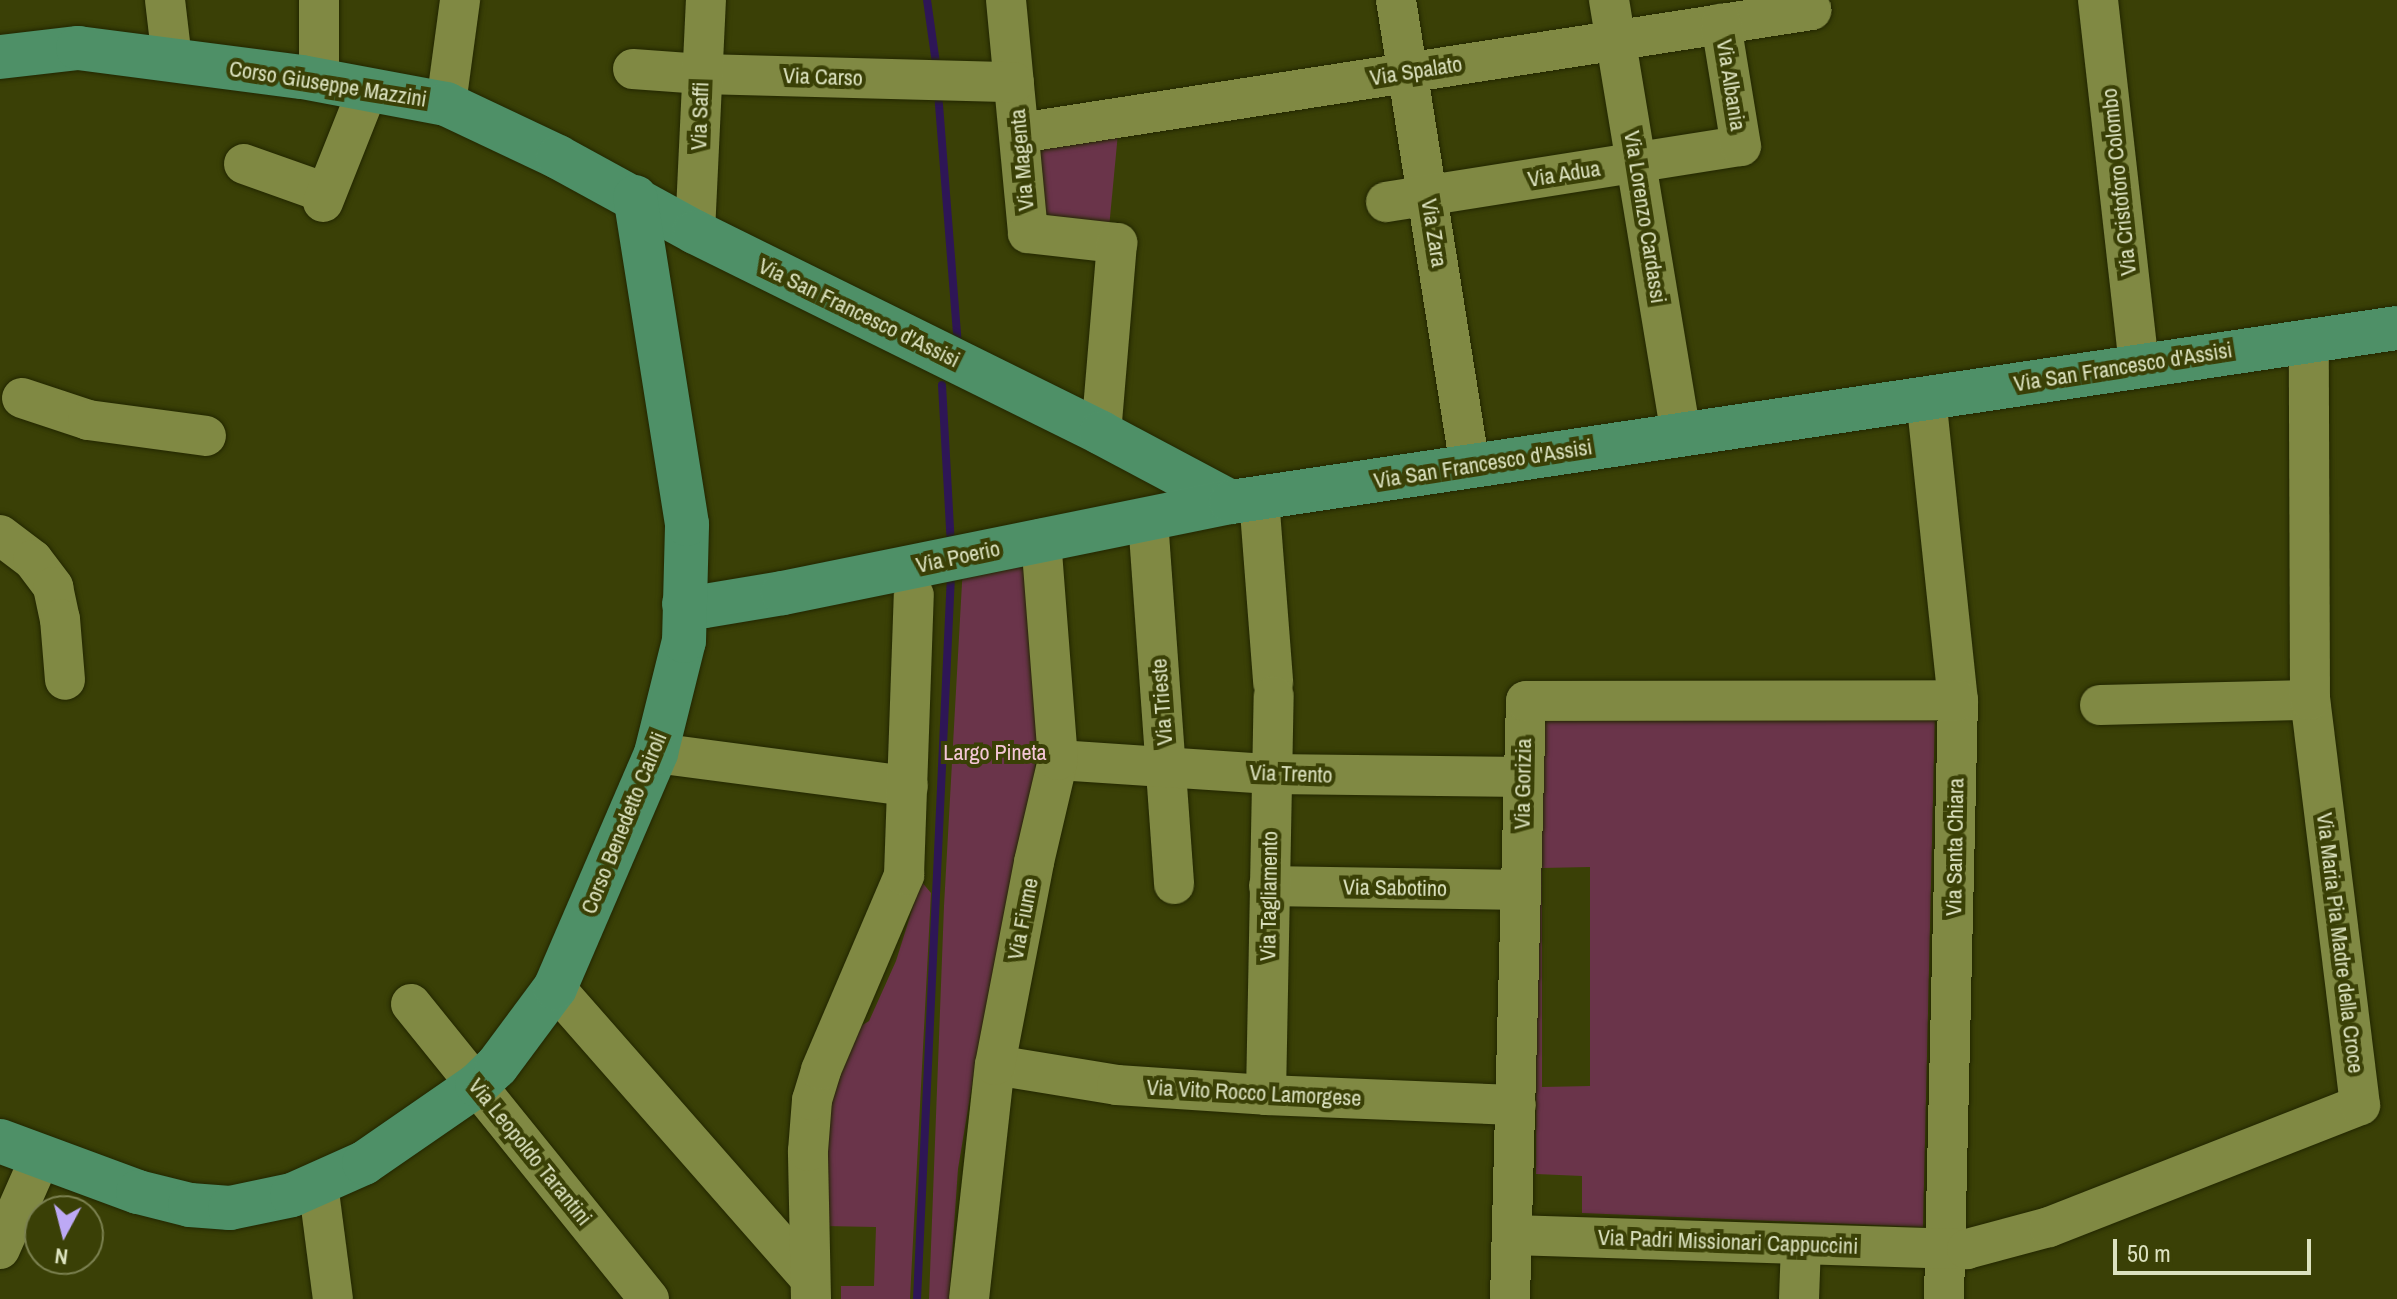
<!DOCTYPE html>
<html>
<head>
<meta charset="utf-8">
<style>
  body { margin:0 }
  #map { position:relative; width:2397px; height:1299px; overflow:hidden; background:#3a4006; font-family:"Archivo Narrow",sans-serif }
  div>[style] { position:absolute }
  .green>* { inset:0; background:#6a344a }
  .stream>* { height:8px; margin:-4px; padding:0 4px; transform-origin:4px; border-radius:4px; background:#2e1656 }
  .roads { filter:drop-shadow(0 0 2px #222601) drop-shadow(0 0 2px #222601) }
  .minor>* { height:40px; margin:-20px; padding:0 20px; transform-origin:20px; border-radius:20px; background:#808943 }
  .major>* { height:44px; margin:-22px; padding:0 22px; transform-origin:22px; border-radius:22px; background:#4e9067 }
  span { translate:-50% -50%; white-space:nowrap; text-align:center; line-height:1.15; -webkit-text-stroke:8px #3a4006; paint-order:stroke }
  .street-label { font-size:22px; color:#dce2bf }
  .park-label { font-size:22px; color:#f5c7d7 }
  .north { position:absolute; left:24px; top:1195px; width:80px; height:80px; box-sizing:border-box; background:#3a4006; border:2px solid #7b8150; border-radius:50%; rotate:187deg; font-size:22px; font-weight:700; line-height:32px; text-align:center; color:#dce2bf }
  .north::after { content:''; display:block; margin:auto; width:28px; height:36px; background:#bda9f5; clip-path:polygon(50% 0,100% 100%,50% 72%,0 100%) }
  .scale { position:absolute; left:2113px; top:1239px; width:198px; height:36px; box-sizing:border-box; border:4px solid #dce2bf; border-top:0; padding-left:10px; font-size:24px; line-height:28px; white-space:nowrap; color:#dce2bf; -webkit-text-stroke:6px #3a4006; paint-order:stroke }
</style>
</head>
<body>
<div id="map">
  <div class="green">
    <div style="clip-path:polygon(1118px 133px,1109px 228px,1060px 224px,1041px 212px,1031px 143px)"></div>
    <div style="clip-path:polygon(1029px 555px,1037px 736px,1030px 838px,977px 1055px,958px 1169px,949px 1299px,929px 1299px,944px 906px,963px 565px)"></div>
    <div style="clip-path:polygon(evenodd,1935px 713px,1923px 1227px,1582px 1213px,1582px 1176px,1536px 1174px,1537px 714px,1935px 713px,1590px 867px,1590px 1086px,1542px 1087px,1542px 868px,1590px 867px)"></div>
    <div style="clip-path:polygon(921px 881px,931px 893px,910px 1299px,841px 1299px,841px 1286px,874px 1286px,876px 1227px,824px 1226px,821px 1109px,853px 1031px,869px 1021px,896px 961px)"></div>
  </div>
  <div class="stream">
    <div style="left:927px;top:0;width:71px;rotate:81.9deg"></div>
    <div style="left:938px;top:92px;width:254px;rotate:85.5deg"></div>
    <div style="left:942px;top:385px;width:162px;rotate:86.8deg"></div>
    <div style="left:917px;top:1299px;width:726px;rotate:-87.31deg"></div>
  </div>
  <div class="roads">
    <div class="minor">
      <div style="left:165px;top:0;width:60px;rotate:83.3deg"></div>
      <div style="left:319px;top:0;width:80px;rotate:90deg"></div>
      <div style="left:1006px;top:0;width:234px;rotate:84.6deg"></div>
      <div style="left:1028px;top:233px;width:90px;rotate:6.4deg"></div>
      <div style="left:1117px;top:243px;width:191px;rotate:94.8deg"></div>
      <div style="left:1396px;top:0;width:473px;rotate:81deg"></div>
      <div style="left:1609px;top:0;width:440px;rotate:80.6deg"></div>
      <div style="left:2098px;top:0;width:367px;rotate:83.6deg"></div>
      <div style="left:633px;top:69px;width:69px;rotate:4.1deg"></div>
      <div style="left:702px;top:74px;width:312px;rotate:1.5deg"></div>
      <div style="left:446px;top:104px;width:105px;rotate:-82.3deg"></div>
      <div style="left:1020px;top:133px;width:801px;rotate:-8.83deg"></div>
      <div style="left:244px;top:164px;width:87px;rotate:19.5deg"></div>
      <div style="left:323px;top:202px;width:122px;rotate:-68.3deg"></div>
      <div style="left:1386px;top:202px;width:359px;rotate:-9deg"></div>
      <div style="left:1741px;top:146px;width:124px;rotate:-99.3deg"></div>
      <div style="left:695px;top:232px;width:232px;rotate:-87.3deg"></div>
      <div style="left:1926px;top:397px;width:305px;rotate:84deg"></div>
      <div style="left:1958px;top:700px;width:599px;rotate:91.34deg"></div>
      <div style="left:22px;top:398px;width:70px;rotate:18.4deg"></div>
      <div style="left:88px;top:420px;width:119px;rotate:7.7deg"></div>
      <div style="left:1259px;top:498px;width:185px;rotate:85.6deg"></div>
      <div style="left:1148px;top:520px;width:365px;rotate:85.9deg"></div>
      <div style="left:0;top:535px;width:41px;rotate:37.1deg"></div>
      <div style="left:33px;top:560px;width:34px;rotate:53deg"></div>
      <div style="left:53px;top:587px;width:33px;rotate:78deg"></div>
      <div style="left:60px;top:619px;width:61px;rotate:85.3deg"></div>
      <div style="left:2100px;top:705px;width:210px;rotate:-1.4deg"></div>
      <div style="left:656px;top:753px;width:254px;rotate:7.5deg"></div>
      <div style="left:1058px;top:760px;width:213px;rotate:3.8deg"></div>
      <div style="left:1271px;top:774px;width:253px;rotate:0.7deg"></div>
      <div style="left:1269px;top:886px;width:252px;rotate:0.9deg"></div>
      <div style="left:555px;top:988px;width:386px;rotate:48.7deg"></div>
      <div style="left:411px;top:1004px;width:379px;rotate:51.1deg"></div>
      <div style="left:995px;top:1065px;width:124px;rotate:9.3deg"></div>
      <div style="left:1117px;top:1085px;width:149px;rotate:3.8deg"></div>
      <div style="left:1266px;top:1095px;width:250px;rotate:2.3deg"></div>
      <div style="left:1266px;top:1095px;width:399px;rotate:-88.9deg"></div>
      <div style="left:318px;top:1184px;width:116px;rotate:82.6deg"></div>
      <div style="left:1512px;top:1235px;width:455px;rotate:1.8deg"></div>
      <div style="left:1967px;top:1249px;width:85px;rotate:-15deg"></div>
      <div style="left:2049px;top:1227px;width:334px;rotate:-21.4deg"></div>
      <div style="left:2360px;top:1105px;width:408px;rotate:-97deg"></div>
      <div style="left:2310px;top:700px;width:361px;rotate:-90.2deg"></div>
      <div style="left:0;top:1249px;width:102px;rotate:-66.2deg"></div>
      <div style="left:811px;top:1299px;width:148px;rotate:-91.2deg"></div>
      <div style="left:808px;top:1151px;width:51px;rotate:-85.5deg"></div>
      <div style="left:812px;top:1100px;width:31px;rotate:-73deg"></div>
      <div style="left:821px;top:1070px;width:212px;rotate:-66.9deg"></div>
      <div style="left:904px;top:875px;width:280px;rotate:-88deg"></div>
      <div style="left:969px;top:1299px;width:235px;rotate:-83.7deg"></div>
      <div style="left:995px;top:1065px;width:207px;rotate:-79.1deg"></div>
      <div style="left:1034px;top:862px;width:105px;rotate:-76.8deg"></div>
      <div style="left:1058px;top:760px;width:222px;rotate:-94.4deg"></div>
      <div style="left:1510px;top:1299px;width:598px;rotate:-88.47deg"></div>
      <div style="left:1526px;top:701px;width:432px;rotate:-0.1deg"></div>
      <div style="left:1799px;top:1299px;width:54px;rotate:-87.9deg"></div>
    </div>
    <div class="major">
      <div style="left:0;top:57px;width:79px;rotate:-6.6deg"></div>
      <div style="left:78px;top:48px;width:226px;rotate:7.4deg"></div>
      <div style="left:302px;top:77px;width:147px;rotate:10.6deg"></div>
      <div style="left:446px;top:104px;width:124px;rotate:25.3deg"></div>
      <div style="left:558px;top:157px;width:156px;rotate:28.7deg"></div>
      <div style="left:695px;top:232px;width:453px;rotate:26.3deg"></div>
      <div style="left:1101px;top:433px;width:147px;rotate:28deg"></div>
      <div style="left:684px;top:604px;width:21px;rotate:5deg"></div>
      <div style="left:705px;top:606px;width:79px;rotate:-9.5deg"></div>
      <div style="left:783px;top:593px;width:457px;rotate:-11.5deg"></div>
      <div style="left:1231px;top:502px;width:1179px;rotate:-8.49deg"></div>
      <div style="left:0;top:1141px;width:147px;rotate:20.3deg"></div>
      <div style="left:138px;top:1192px;width:54px;rotate:14deg"></div>
      <div style="left:190px;top:1205px;width:40px;rotate:4.3deg"></div>
      <div style="left:230px;top:1208px;width:63px;rotate:-11.8deg"></div>
      <div style="left:292px;top:1195px;width:79px;rotate:-24deg"></div>
      <div style="left:364px;top:1163px;width:137px;rotate:-34.6deg"></div>
      <div style="left:477px;top:1085px;width:28px;rotate:-44deg"></div>
      <div style="left:497px;top:1066px;width:97px;rotate:-53.4deg"></div>
      <div style="left:555px;top:988px;width:256px;rotate:-66.7deg"></div>
      <div style="left:656px;top:753px;width:115px;rotate:-76deg"></div>
      <div style="left:684px;top:641px;width:117px;rotate:-88.5deg"></div>
      <div style="left:687px;top:524px;width:331px;rotate:-99deg"></div>
    </div>
  </div>
  <div class="street-label">
    <span style="left:1416px;top:71px;rotate:-9deg">Via Spalato</span>
    <span style="left:823px;top:77px;rotate:2deg">Via Carso</span>
    <span style="left:328px;top:84px;rotate:9deg">Corso Giuseppe Mazzini</span>
    <span style="left:1731px;top:85px;rotate:81deg">Via Albania</span>
    <span style="left:700px;top:116px;rotate:-88deg">Via Saffi</span>
    <span style="left:1022px;top:160px;rotate:-95deg">Via Magenta</span>
    <span style="left:1564px;top:174px;rotate:-9deg">Via Adua</span>
    <span style="left:2119px;top:182px;rotate:-96deg">Via Cristoforo Colombo</span>
    <span style="left:1645px;top:217px;rotate:81deg">Via Lorenzo Cardassi</span>
    <span style="left:1434px;top:233px;rotate:81deg">Via Zara</span>
    <span style="left:859px;top:313px;rotate:26deg">Via San Francesco d'Assisi</span>
    <span style="left:2123px;top:367px;rotate:-9deg">Via San Francesco d'Assisi</span>
    <span style="left:1483px;top:464px;rotate:-9deg">Via San Francesco d'Assisi</span>
    <span style="left:958px;top:557px;rotate:-12deg">Via Poerio</span>
    <span style="left:1162px;top:702px;rotate:-94deg">Via Trieste</span>
    <span style="left:1291px;top:774px;rotate:2deg">Via Trento</span>
    <span style="left:1523px;top:784px;rotate:-89deg">Via Gorizia</span>
    <span style="left:624px;top:823px;rotate:-68deg">Corso Benedetto Cairoli</span>
    <span style="left:1955px;top:847px;rotate:-89deg">Via Santa Chiara</span>
    <span style="left:1395px;top:888px;rotate:1deg">Via Sabotino</span>
    <span style="left:1269px;top:896px;rotate:-89deg">Via Tagliamento</span>
    <span style="left:1023px;top:919px;rotate:-79deg">Via Fiume</span>
    <span style="left:2340px;top:943px;rotate:83deg">Via Maria Pia Madre della Croce</span>
    <span style="left:1254px;top:1093px;rotate:3deg">Via Vito Rocco Lamorgese</span>
    <span style="left:530px;top:1152px;rotate:51deg">Via Leopoldo Tarantini</span>
    <span style="left:1728px;top:1242px;rotate:2deg">Via Padri Missionari Cappuccini</span>
  </div>
  <div class="park-label">
    <span style="left:995px;top:753px">Largo Pineta</span>
  </div>
  <div class="north">N</div>
  <div class="scale">50 m</div>
</div>
</body>
</html>
